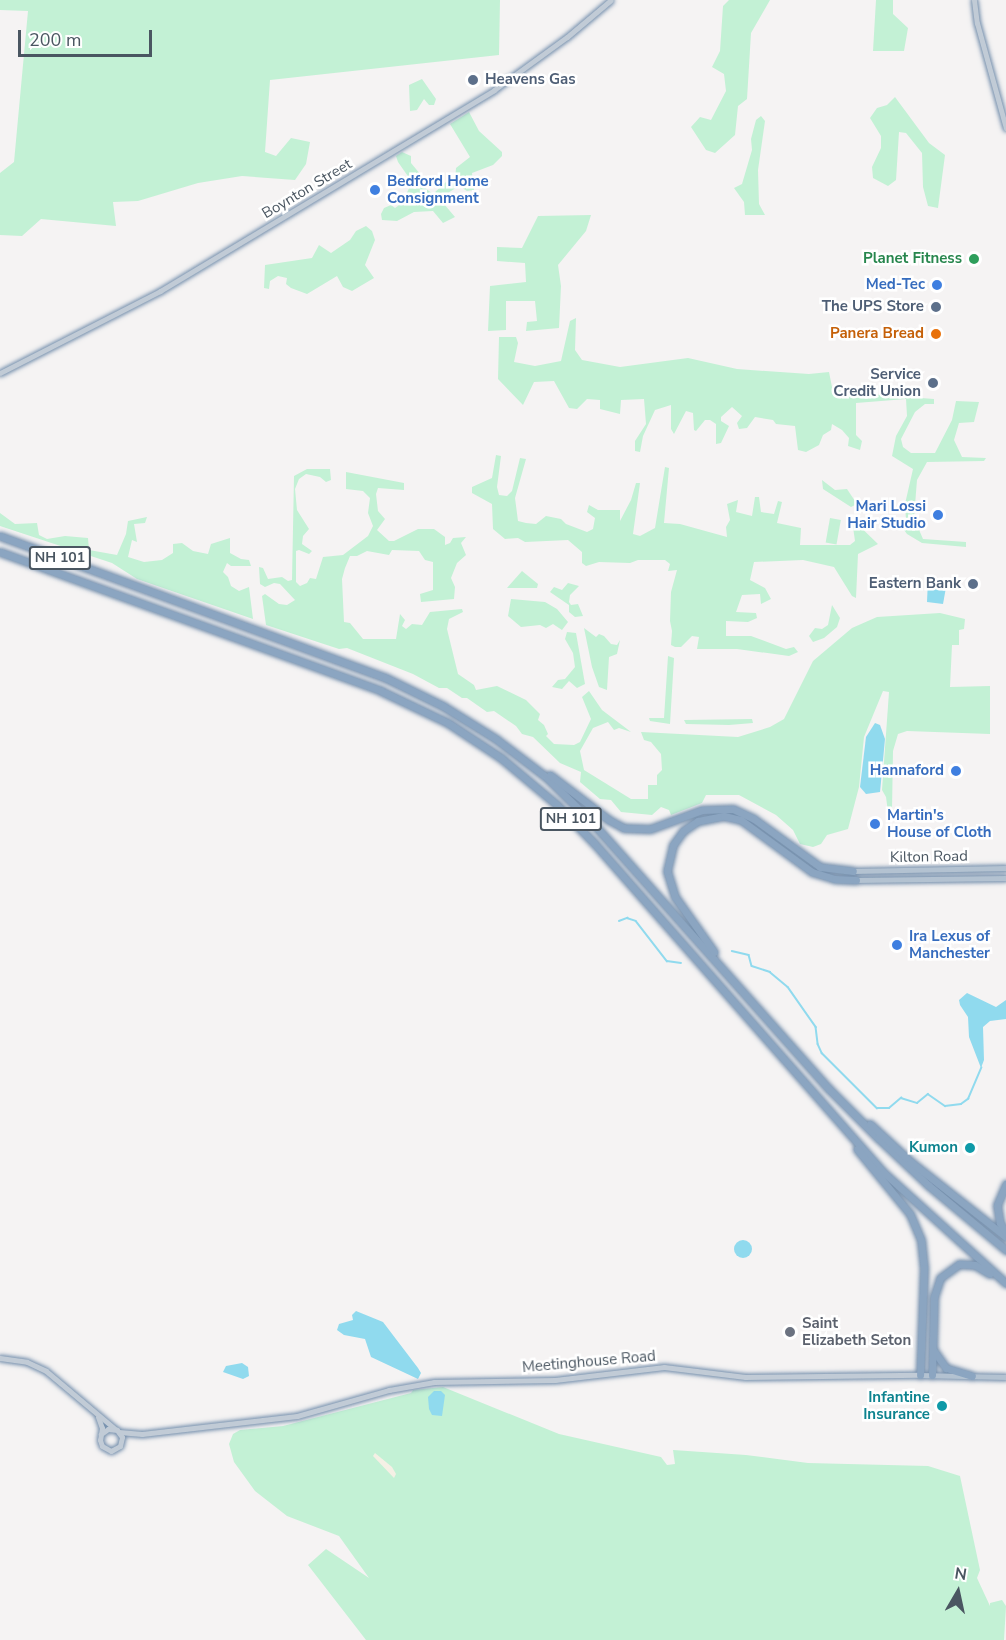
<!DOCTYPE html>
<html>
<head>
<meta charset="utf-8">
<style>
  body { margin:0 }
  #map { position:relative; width:1006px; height:1640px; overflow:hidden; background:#f5f3f3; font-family:"Nunito Sans",sans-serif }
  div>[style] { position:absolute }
  .green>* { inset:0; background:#c3f1d5; transform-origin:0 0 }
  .sand>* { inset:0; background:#f5f0e5 }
  .water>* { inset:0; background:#90daee }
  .round { border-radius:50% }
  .stream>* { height:1.5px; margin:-0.75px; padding:0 0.75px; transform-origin:0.75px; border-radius:0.75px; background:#90daee }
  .roads { filter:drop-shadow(0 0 2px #7690ad) drop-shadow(0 0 2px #7690ad) }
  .secondary>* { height:5px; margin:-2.5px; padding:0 2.5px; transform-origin:2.5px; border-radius:2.5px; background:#c1cbd6 }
  .primary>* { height:5px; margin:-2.5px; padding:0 2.5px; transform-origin:2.5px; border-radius:2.5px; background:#b3c2d1 }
  .highway>* { height:7px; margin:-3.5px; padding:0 3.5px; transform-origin:3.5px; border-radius:3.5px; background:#8ba5c1 }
  .dots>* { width:16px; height:16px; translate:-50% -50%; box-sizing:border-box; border:3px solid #fff; border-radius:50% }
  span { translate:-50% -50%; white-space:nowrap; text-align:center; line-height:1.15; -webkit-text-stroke:5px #fff; paint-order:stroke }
  .shield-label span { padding:2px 4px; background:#fff; border:2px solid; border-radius:4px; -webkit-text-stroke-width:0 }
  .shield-label { font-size:14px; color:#4a5661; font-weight:700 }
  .service-label { font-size:15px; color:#4e5e75; font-weight:700 }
  .left { translate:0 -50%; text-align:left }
  .right { translate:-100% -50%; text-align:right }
  .shop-label { font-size:15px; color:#366cbe; font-weight:700 }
  .street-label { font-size:15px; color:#4a5661 }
  .leisure-label { font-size:15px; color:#27864d; font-weight:700 }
  .food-label { font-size:15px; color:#c56008; font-weight:700 }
  .culture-label { font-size:15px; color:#0d838f; font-weight:700 }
  .worship-label { font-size:15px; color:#5b616d; font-weight:700 }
  .north { position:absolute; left:928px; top:1562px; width:60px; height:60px; -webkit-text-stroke:4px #fff; paint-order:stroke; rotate:9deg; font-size:16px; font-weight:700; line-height:24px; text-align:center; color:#4a5661 }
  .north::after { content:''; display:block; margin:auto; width:21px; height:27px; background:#4a5661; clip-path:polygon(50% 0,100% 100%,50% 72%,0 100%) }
  .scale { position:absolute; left:18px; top:30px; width:134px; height:27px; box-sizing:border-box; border:3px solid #4a5661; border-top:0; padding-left:8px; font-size:18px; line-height:21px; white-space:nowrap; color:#4a5661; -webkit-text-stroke:4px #fff; paint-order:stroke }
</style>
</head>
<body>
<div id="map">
  <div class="green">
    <div style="clip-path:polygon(0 0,500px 0,499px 55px,270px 80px,265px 152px,276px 156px,291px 138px,310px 142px,306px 164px,295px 180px,242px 176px,198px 183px,138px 201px,113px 202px,116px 226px,41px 219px,22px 236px,0 235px,0 173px,14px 162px,28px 11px,0 10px)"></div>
    <div style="clip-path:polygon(729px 0,770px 0,751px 33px,747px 99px,738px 106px,735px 135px,715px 153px,706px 150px,691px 127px,700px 117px,711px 120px,726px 91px,724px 74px,712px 67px,720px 51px,723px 6px)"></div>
    <div style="clip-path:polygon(876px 0,893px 0,893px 14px,908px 28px,904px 51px,873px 51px)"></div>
    <div style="clip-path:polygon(422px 79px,436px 99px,434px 105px,429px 105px,424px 99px,417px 110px,410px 111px,409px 85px)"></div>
    <div style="clip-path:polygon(895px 97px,929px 143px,945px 155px,938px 208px,928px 206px,923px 187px,922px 153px,906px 133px,899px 132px,896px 180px,888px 186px,873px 178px,872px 167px,881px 148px,881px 136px,870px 118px,877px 108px,887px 105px)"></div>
    <div style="clip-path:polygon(469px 112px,479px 131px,502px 152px,502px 156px,493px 165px,472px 173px,474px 190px,467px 191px,459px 186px,443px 196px,444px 204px,455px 217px,443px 223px,433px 211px,414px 212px,397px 221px,382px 220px,381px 214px,384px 208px,391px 205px,395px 208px,402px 203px,412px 182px,398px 162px,396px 156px,402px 152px,411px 156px,411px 163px,421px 175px,421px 185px,433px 194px,446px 182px,455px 181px,456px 168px,470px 157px,450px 124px)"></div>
    <div style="clip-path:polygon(761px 116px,765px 121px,758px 170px,759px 204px,765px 215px,745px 215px,744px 202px,734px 188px,742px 184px,752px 150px,751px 139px,756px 120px)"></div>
    <div style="clip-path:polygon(591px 215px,586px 231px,558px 265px,561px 286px,559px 328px,526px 331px,527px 322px,537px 321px,535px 301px,506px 301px,506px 330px,488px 331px,490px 286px,526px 282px,525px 263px,497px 261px,497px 247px,522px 248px,538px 216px)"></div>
    <div style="clip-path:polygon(366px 226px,372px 231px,375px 240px,365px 265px,374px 278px,352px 291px,343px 287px,337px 276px,307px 294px,291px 288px,286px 284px,287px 278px,278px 276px,270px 281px,269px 289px,264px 288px,265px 265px,312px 258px,319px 245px,331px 253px,350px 240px,356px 231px)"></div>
    <div style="clip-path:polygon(576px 318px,575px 350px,582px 360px,620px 367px,688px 358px,737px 369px,809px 374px,829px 372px,832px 387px,843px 392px,934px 399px,934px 404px,925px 404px,915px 412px,901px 439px,903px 447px,911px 453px,935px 453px,952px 420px,956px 401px,979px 402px,974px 422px,959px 423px,954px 440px,962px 457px,986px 458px,984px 461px,927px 462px,917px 480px,914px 518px,923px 539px,966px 542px,966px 547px,922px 543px,907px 534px,899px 523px,906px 520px,905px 504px,913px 469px,892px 456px,896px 436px,907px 416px,906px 399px,856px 403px,856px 435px,862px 441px,860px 450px,848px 446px,849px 438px,842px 430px,832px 424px,831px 430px,823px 435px,819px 445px,806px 452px,798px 450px,795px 426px,776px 424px,773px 420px,755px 417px,747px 428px,739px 429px,737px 423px,742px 416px,732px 407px,721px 417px,721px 421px,729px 426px,721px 443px,716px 444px,716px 424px,710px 420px,705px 420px,696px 431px,694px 430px,693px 413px,686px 411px,674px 434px,671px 429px,671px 405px,655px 410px,643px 436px,640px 452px,635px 451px,635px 441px,646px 424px,644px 399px,621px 400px,620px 414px,600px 409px,600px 400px,587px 399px,577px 409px,569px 408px,554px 381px,534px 382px,523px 405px,498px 379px,499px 337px,516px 337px,518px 343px,514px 362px,535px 366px,561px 361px,570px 321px)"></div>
    <div style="clip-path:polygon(496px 455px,501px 456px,497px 487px,499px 495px,507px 496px,512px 491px,520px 458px,526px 459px,515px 498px,518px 521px,526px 523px,536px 524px,546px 516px,561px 519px,566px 524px,587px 532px,593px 529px,595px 518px,587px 512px,589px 505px,598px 510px,620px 510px,620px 521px,631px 500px,636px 483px,640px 483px,633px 534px,640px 536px,655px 528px,665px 467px,669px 468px,664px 523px,680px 524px,727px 537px,726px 527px,730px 520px,727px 504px,738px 500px,736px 512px,752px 516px,755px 497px,759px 497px,761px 512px,774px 514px,778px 501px,782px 502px,777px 523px,801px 528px,800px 545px,850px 545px,855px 541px,853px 527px,846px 518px,849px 516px,878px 544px,858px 554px,856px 598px,852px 596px,834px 567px,803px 560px,754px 562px,750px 580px,765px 588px,771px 599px,761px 604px,760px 594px,742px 595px,736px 612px,756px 613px,757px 618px,748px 622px,726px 621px,726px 636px,751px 636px,786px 649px,794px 647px,798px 652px,789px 656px,737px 649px,697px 649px,699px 637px,692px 636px,681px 647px,675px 647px,671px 645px,672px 631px,670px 621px,671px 592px,677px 570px,668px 571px,670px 564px,665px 560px,638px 560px,630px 563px,599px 562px,586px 566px,582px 563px,582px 552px,568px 540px,525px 542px,518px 538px,505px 539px,493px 529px,492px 504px,472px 493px,472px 487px,492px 478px)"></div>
    <div style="clip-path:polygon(307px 469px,330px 469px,331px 480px,326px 482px,320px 477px,306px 474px,299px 479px,295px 489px,297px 510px,309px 529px,303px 536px,302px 544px,312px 551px,309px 554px,299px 550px,296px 551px,296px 582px,300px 586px,307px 583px,310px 578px,316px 579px,323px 557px,343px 555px,368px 536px,373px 526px,368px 513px,370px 498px,363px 491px,346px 489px,346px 472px,404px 483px,404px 490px,378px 488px,376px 494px,378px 511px,385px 519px,377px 530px,389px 541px,394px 541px,418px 529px,434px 529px,445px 537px,445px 545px,450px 543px,453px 538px,466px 537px,461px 543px,466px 555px,457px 563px,451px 578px,455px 587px,454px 599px,421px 602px,420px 594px,433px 590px,433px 562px,425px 560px,419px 551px,392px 550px,389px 555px,367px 551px,357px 556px,350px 556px,345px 568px,342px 579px,344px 622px,350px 623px,363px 639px,396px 639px,400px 614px,405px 620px,402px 626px,406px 629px,412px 624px,422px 625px,430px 612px,462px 609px,463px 612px,449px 619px,447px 629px,458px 674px,474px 685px,476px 690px,497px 686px,526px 700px,540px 714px,538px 720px,544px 725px,548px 734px,546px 736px,554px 744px,574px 745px,580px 742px,591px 719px,582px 697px,589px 691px,602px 710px,631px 732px,619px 728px,614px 730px,608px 722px,593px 728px,580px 751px,584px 770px,631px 799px,648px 799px,648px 785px,657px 785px,657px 775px,662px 770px,661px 754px,651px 742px,644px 740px,641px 732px,738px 737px,770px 727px,784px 719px,813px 661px,852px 628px,877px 617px,940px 613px,965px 619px,964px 629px,959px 630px,959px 645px,952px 645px,950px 687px,990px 686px,990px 734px,907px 731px,898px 734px,893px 751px,892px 811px,888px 812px,886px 797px,882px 790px,889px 692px,883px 691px,864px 737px,859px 787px,848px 829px,827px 835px,821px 844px,813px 847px,800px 844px,793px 830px,776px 815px,739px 795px,706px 795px,702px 803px,671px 815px,669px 810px,661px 807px,652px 815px,621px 812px,611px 800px,600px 799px,580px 782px,581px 772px,560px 763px,533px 737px,522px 734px,516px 726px,494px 711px,487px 712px,467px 698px,462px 698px,447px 688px,439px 688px,413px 674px,347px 648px,339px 649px,266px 625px,262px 596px,265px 594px,279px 604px,287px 605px,295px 600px,280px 584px,274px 583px,265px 587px,260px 584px,259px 567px,263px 568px,268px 579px,282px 577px,288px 581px,292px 580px,294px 476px)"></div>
    <div style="clip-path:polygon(822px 480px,835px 490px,847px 489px,857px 504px,851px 507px,823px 489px)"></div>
    <div style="clip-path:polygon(0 513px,15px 524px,37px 523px,39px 535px,47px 539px,65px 536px,88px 538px,89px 550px,117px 555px,126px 534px,128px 521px,147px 517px,145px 523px,134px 524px,137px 542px,132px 540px,128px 557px,144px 562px,162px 560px,173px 553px,173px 544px,182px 543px,193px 551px,208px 554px,211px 544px,230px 538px,230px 553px,241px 559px,249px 560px,251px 566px,231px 566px,227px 563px,223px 572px,228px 577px,231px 586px,239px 591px,249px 587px,253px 619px,137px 579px,112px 563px,0 526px)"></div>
    <div style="left:830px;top:518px;width:11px;height:25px;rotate:10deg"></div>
    <div style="clip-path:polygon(522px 571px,538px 584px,537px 588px,507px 588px)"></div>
    <div style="clip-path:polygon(568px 583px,579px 586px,570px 595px,569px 602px,571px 605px,578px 604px,583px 616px,575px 617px,569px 612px,569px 605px,550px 592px,554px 587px,562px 590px)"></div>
    <div style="clip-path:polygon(511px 599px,545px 602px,557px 609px,568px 622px,562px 630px,553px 624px,546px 628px,540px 625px,521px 627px,508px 616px)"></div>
    <div style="clip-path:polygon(832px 605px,840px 618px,837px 627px,824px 638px,813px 642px,809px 636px,815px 628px,822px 629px,828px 625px)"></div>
    <div style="clip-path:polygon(584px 628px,596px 637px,599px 634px,604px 636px,611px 644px,617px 645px,620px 640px,617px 654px,609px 657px,607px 690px,599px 687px,592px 667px)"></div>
    <div style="clip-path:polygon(567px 632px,576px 633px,585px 684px,577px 688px,569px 681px,562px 689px,552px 687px,558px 680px,565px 679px,575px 667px,573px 653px,565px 639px)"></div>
    <div style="clip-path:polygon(668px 656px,674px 658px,670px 724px,650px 721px,649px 718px,664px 718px)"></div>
    <div style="clip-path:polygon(752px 719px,753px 723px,729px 725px,686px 724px,684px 720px)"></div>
    <div style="clip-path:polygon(443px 1387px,559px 1434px,661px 1457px,667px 1465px,675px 1464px,673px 1450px,746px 1455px,808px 1463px,928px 1466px,960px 1476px,980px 1570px,977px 1578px,990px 1606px,990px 1603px,1002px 1600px,1006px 1606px,1004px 1640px,366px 1640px,308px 1565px,326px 1549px,369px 1578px,339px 1536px,287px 1516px,255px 1491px,234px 1462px,229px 1444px,233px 1434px,240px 1430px,283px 1426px,411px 1393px,413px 1390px)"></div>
  </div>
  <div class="sand">
    <div style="clip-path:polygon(375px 1453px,392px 1467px,396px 1474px,394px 1478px,373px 1456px)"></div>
  </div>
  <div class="water">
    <div style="clip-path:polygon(928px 579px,947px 582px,943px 604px,927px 602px)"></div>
    <div style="clip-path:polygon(875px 723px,880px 725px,885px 739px,880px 792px,866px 794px,860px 787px,866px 737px)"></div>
    <div style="clip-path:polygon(967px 993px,996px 1007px,1006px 1000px,1006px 1019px,990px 1021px,983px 1027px,984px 1060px,981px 1068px,969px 1037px,968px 1017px,960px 1005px,959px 1000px)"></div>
    <div class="round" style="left:734px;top:1240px;width:18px;height:18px"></div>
    <div style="clip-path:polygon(356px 1311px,383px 1322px,418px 1368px,421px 1373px,418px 1379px,371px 1357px,365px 1339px,344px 1335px,337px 1330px,339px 1324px,353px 1320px,352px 1315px)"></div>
    <div style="clip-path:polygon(242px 1363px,248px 1367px,249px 1376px,243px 1379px,223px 1372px,226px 1366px)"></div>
    <div style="clip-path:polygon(434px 1391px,441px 1391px,445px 1395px,442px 1416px,432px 1415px,429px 1409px,428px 1397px)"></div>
  </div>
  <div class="stream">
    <div style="left:619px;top:921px;width:9px;rotate:-21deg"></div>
    <div style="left:627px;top:918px;width:9px;rotate:18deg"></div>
    <div style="left:636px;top:921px;width:51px;rotate:52.2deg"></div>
    <div style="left:667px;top:961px;width:14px;rotate:8deg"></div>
    <div style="left:732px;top:951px;width:17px;rotate:13deg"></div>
    <div style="left:749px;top:955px;width:11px;rotate:75deg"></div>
    <div style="left:752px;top:966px;width:19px;rotate:18deg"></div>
    <div style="left:770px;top:972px;width:23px;rotate:40deg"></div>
    <div style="left:788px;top:987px;width:49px;rotate:55deg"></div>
    <div style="left:816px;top:1027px;width:17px;rotate:83deg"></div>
    <div style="left:818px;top:1044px;width:10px;rotate:66deg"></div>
    <div style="left:822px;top:1053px;width:78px;rotate:45deg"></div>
    <div style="left:877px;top:1108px;width:12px"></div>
    <div style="left:889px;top:1108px;width:16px;rotate:-40deg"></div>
    <div style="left:901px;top:1098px;width:17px;rotate:17deg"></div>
    <div style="left:917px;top:1103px;width:14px;rotate:-39deg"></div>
    <div style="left:928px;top:1094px;width:21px;rotate:35deg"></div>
    <div style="left:945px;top:1106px;width:16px;rotate:-7deg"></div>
    <div style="left:961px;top:1104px;width:9px;rotate:-36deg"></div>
    <div style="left:968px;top:1099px;width:34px;rotate:-67deg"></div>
  </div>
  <div class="roads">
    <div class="secondary">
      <div style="left:974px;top:0;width:23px;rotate:83deg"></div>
      <div style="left:977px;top:23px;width:109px;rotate:74.6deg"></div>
      <div style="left:0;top:373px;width:180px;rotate:-27.1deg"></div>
      <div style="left:160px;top:291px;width:390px;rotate:-31deg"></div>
      <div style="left:494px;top:90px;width:90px;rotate:-36deg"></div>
      <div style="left:567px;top:37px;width:57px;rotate:-40.1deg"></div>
      <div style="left:0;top:1358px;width:27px;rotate:8deg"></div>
      <div style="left:27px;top:1362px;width:21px;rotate:25deg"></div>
      <div style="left:46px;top:1371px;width:90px;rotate:40deg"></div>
      <div style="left:98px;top:1417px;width:12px;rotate:70deg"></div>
      <div style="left:102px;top:1428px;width:12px;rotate:99deg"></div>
      <div style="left:100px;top:1440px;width:6px;rotate:72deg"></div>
      <div style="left:102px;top:1446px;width:10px;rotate:29deg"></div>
      <div style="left:111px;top:1451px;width:10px;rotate:-29deg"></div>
      <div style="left:120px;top:1446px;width:9px;rotate:-77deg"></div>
      <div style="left:122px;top:1437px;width:9px;rotate:-126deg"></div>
      <div style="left:117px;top:1430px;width:9px;rotate:-174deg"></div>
      <div style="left:108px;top:1429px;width:9px;rotate:144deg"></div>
      <div style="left:119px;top:1432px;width:23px;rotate:5deg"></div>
      <div style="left:142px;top:1434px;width:156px;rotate:-6.6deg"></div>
      <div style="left:297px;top:1416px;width:96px;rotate:-15.8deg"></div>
      <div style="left:389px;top:1390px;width:46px;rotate:-10.1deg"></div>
      <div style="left:434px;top:1382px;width:121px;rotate:-0.9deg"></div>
      <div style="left:555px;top:1380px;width:110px;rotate:-6.8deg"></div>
      <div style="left:664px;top:1367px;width:82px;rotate:7deg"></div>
      <div style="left:745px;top:1377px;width:175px;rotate:-0.7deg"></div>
    </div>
    <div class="primary">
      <div style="left:853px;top:871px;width:153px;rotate:-1.1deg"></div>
      <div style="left:856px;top:880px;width:150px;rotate:-0.8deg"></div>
      <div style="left:920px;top:1375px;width:86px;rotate:1.3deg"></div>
    </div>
    <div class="highway">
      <div style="left:0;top:536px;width:411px;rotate:20.2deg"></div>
      <div style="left:386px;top:678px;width:64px;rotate:26.2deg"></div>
      <div style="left:443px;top:706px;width:62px;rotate:31.9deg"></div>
      <div style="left:496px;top:739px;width:63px;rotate:37.2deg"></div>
      <div style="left:546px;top:777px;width:63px;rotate:44.4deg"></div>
      <div style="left:591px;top:821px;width:357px;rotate:48.4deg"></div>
      <div style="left:828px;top:1088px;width:71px;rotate:45deg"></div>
      <div style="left:878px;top:1138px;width:69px;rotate:43.2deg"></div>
      <div style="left:928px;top:1185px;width:102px;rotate:39.8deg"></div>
      <div style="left:0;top:552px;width:406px;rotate:20deg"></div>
      <div style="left:381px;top:691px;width:74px;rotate:25.5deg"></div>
      <div style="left:448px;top:723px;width:64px;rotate:33.4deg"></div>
      <div style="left:501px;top:758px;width:73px;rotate:40deg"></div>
      <div style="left:557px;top:805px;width:53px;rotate:45.8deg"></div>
      <div style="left:594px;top:843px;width:438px;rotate:48.7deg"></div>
      <div style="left:883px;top:1172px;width:166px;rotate:42.1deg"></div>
      <div style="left:550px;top:775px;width:74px;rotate:37.3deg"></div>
      <div style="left:609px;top:820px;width:17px;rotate:28deg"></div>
      <div style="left:624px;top:828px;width:26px;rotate:2deg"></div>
      <div style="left:650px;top:829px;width:55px;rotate:-20.1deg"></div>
      <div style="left:702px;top:810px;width:31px;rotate:-2deg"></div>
      <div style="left:733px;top:809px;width:23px;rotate:25deg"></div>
      <div style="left:754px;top:819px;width:82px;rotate:36deg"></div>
      <div style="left:820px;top:867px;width:33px;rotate:7deg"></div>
      <div style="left:714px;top:952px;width:67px;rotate:-125.3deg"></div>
      <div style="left:675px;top:897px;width:27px;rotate:-107deg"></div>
      <div style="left:667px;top:871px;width:27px;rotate:-77deg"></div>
      <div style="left:673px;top:845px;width:17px;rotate:-54deg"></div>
      <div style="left:683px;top:831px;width:18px;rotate:-34deg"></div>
      <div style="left:698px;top:821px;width:26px;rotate:-11deg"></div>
      <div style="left:724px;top:816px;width:17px;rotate:13deg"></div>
      <div style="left:741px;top:820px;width:88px;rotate:36.2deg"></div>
      <div style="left:812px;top:872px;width:24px;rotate:17deg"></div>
      <div style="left:835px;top:879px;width:21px;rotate:3deg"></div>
      <div style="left:870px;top:1124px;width:56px;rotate:42.8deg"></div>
      <div style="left:911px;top:1162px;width:121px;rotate:38.3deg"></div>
      <div style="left:857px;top:1149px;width:84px;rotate:50.8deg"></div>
      <div style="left:910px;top:1214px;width:28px;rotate:67deg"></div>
      <div style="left:921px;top:1240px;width:28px;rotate:84deg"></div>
      <div style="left:924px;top:1268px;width:107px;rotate:92.1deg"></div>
      <div style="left:1006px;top:1184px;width:23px;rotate:113deg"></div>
      <div style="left:997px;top:1205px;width:18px;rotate:81deg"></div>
      <div style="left:1000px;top:1223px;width:12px;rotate:59deg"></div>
      <div style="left:934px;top:1351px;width:21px;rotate:55deg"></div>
      <div style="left:946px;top:1368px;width:27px;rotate:17deg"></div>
      <div style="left:932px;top:1375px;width:78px;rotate:-88.5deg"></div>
      <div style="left:934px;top:1297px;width:20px;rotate:-72deg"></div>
      <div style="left:940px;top:1278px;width:24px;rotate:-36deg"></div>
      <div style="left:959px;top:1264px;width:16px;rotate:4deg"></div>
      <div style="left:975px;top:1265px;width:17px;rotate:31deg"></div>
    </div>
  </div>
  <div class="dots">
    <div style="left:473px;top:80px;background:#5c6f8a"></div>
    <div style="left:375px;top:190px;background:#3f7fe0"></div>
    <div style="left:974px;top:259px;background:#2e9e5b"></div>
    <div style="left:937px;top:285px;background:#3f7fe0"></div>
    <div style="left:936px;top:307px;background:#5c6f8a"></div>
    <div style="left:936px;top:334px;background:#e8710a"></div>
    <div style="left:933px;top:383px;background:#5c6f8a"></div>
    <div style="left:938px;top:515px;background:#3f7fe0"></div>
    <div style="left:973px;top:584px;background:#5c6f8a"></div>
    <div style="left:956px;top:771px;background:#3f7fe0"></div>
    <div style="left:875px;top:824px;background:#3f7fe0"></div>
    <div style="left:897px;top:945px;background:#3f7fe0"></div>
    <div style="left:970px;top:1148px;background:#0f9aa8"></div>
    <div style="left:790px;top:1332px;background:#6b7280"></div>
    <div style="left:942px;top:1406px;background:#0f9aa8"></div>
  </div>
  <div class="shield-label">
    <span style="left:60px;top:558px">NH 101</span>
    <span style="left:571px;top:819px">NH 101</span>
  </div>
  <div class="service-label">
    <span class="left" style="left:485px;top:80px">Heavens Gas</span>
    <span class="right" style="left:924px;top:307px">The UPS Store</span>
    <span class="right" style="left:921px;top:383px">Service<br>Credit Union</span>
    <span class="right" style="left:961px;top:584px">Eastern Bank</span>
  </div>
  <div class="shop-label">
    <span class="left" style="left:387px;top:190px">Bedford Home<br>Consignment</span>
    <span class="right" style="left:925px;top:285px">Med-Tec</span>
    <span class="right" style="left:926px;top:515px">Mari Lossi<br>Hair Studio</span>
    <span class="right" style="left:944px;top:771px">Hannaford</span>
    <span class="left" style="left:887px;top:824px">Martin's<br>House of Cloth</span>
    <span class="left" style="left:909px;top:945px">Ira Lexus of<br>Manchester</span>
  </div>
  <div class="street-label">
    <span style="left:307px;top:189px;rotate:-31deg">Boynton Street</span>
    <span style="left:929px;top:857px;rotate:-1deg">Kilton Road</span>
    <span style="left:589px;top:1362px;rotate:-5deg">Meetinghouse Road</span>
  </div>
  <div class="leisure-label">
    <span class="right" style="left:962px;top:259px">Planet Fitness</span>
  </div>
  <div class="food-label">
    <span class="right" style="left:924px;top:334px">Panera Bread</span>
  </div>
  <div class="culture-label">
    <span class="right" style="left:958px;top:1148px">Kumon</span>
    <span class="right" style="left:930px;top:1406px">Infantine<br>Insurance</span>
  </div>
  <div class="worship-label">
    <span class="left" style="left:802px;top:1332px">Saint<br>Elizabeth Seton</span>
  </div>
  <div class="north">N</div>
  <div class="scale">200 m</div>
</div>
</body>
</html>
